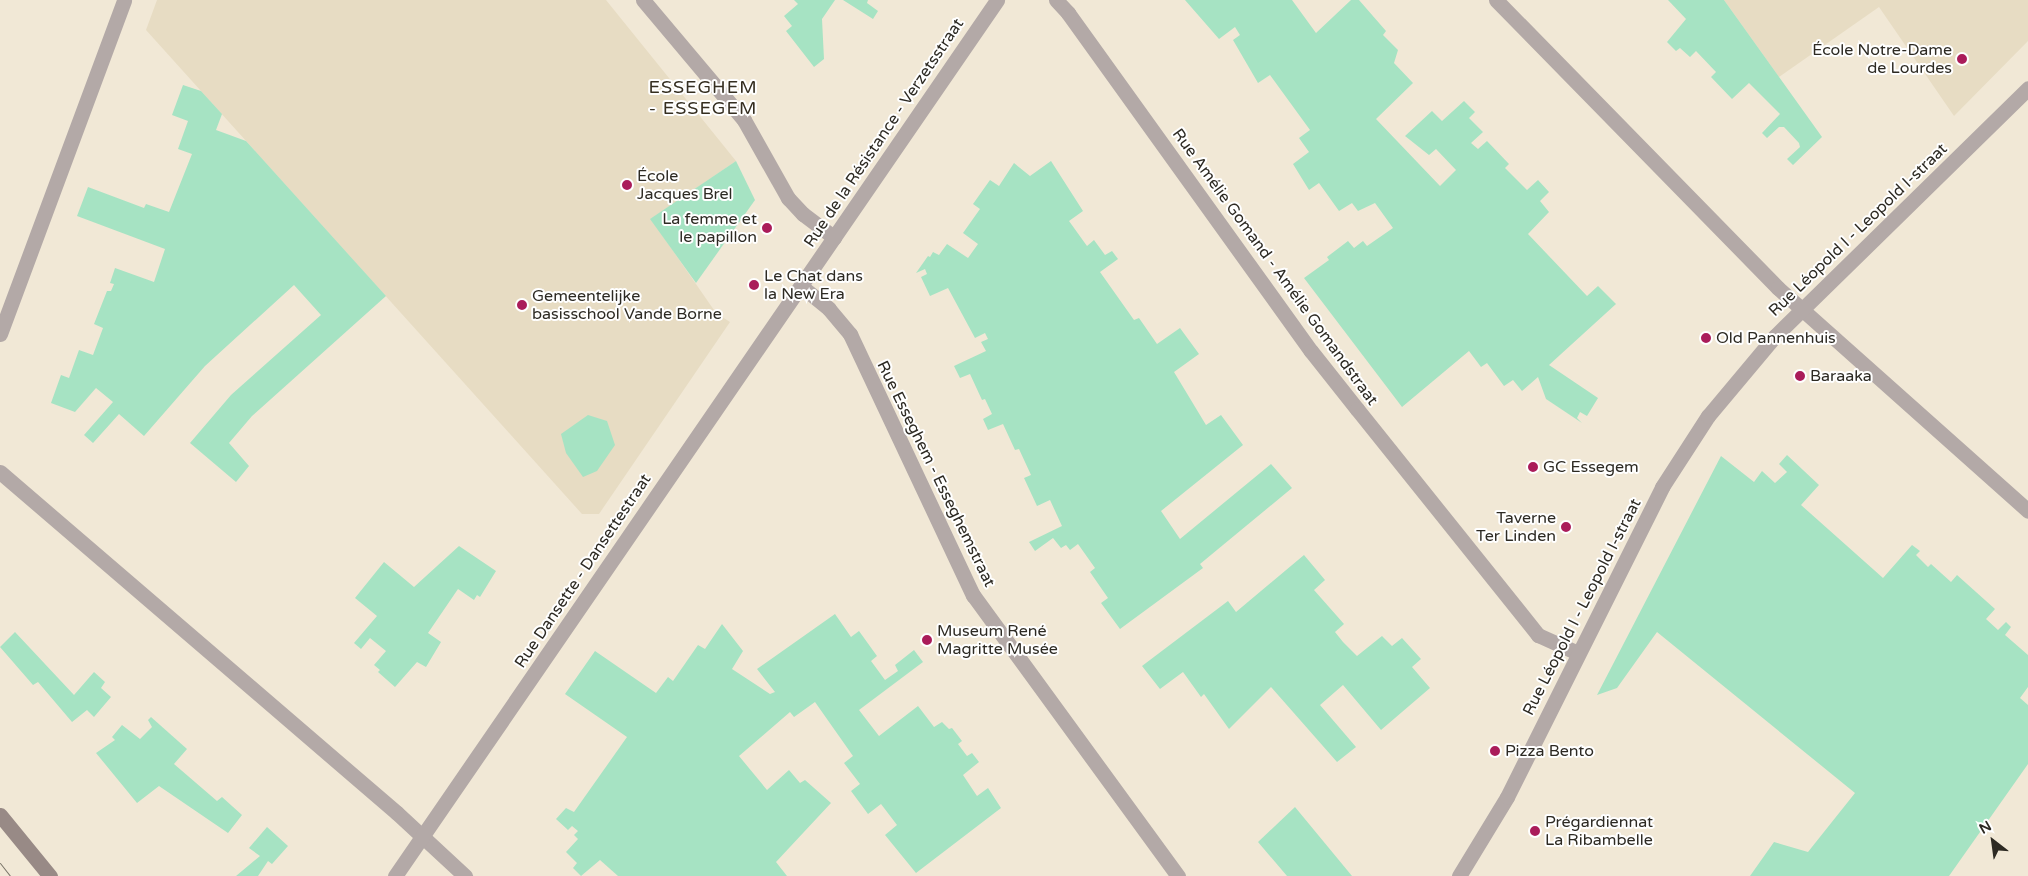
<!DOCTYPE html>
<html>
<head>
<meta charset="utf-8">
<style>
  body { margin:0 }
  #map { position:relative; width:2028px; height:876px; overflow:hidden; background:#f1e8d6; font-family:"Varela Round",sans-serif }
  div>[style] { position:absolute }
  .built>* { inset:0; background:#e7dcc3 }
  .green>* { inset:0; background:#a6e3c3 }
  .street>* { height:15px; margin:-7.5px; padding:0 7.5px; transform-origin:7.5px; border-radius:7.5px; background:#b3a9a7 }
  .secondary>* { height:15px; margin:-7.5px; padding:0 7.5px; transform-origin:7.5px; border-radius:7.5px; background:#988a86 }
  .tram>* { height:1px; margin:-0.5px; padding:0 0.5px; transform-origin:0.5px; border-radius:0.5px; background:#7a7569 }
  .dots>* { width:14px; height:14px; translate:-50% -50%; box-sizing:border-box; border:2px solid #fff; border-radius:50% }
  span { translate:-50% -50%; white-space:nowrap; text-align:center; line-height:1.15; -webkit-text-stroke:4px #fff; paint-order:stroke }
  .poi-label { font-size:16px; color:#2d2a23 }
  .right { translate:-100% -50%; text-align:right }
  .left { translate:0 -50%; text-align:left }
  .street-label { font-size:16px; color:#2d2a23 }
  .neighbourhood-label { font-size:18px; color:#352e20; letter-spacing:1px }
  .north { position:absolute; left:1968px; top:816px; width:50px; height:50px; -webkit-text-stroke:4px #fff; paint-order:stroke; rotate:330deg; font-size:14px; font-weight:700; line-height:20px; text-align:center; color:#2d2a23 }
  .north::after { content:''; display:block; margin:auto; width:18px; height:22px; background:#2d2a23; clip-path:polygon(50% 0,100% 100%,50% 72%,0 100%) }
</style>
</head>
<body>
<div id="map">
  <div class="built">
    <div style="clip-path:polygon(157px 0,606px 0,736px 161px,651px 219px,716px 313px,730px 322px,599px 514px,582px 514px,146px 30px)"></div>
    <div style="clip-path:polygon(1724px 0,2028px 0,2028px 41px,1954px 116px,1879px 7px,1779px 77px)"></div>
  </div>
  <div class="green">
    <div style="clip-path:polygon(794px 0,835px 0,822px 19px,824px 59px,814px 67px,786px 31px,792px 26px,784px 16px,798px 4px)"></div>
    <div style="clip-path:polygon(843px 0,868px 0,867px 3px,878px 11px,873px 19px)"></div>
    <div style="clip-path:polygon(1185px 0,1292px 0,1316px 33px,1351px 0,1359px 0,1386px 31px,1383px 35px,1398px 50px,1394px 63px,1413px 83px,1376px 119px,1440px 186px,1456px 170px,1436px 149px,1429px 155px,1405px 136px,1432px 111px,1442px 121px,1464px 101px,1475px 112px,1469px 118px,1483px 132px,1471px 143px,1478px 149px,1487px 141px,1509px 164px,1505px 168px,1527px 190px,1538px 180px,1549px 192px,1540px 201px,1549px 212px,1528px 234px,1587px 296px,1598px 286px,1616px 304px,1549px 365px,1598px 398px,1587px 416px,1580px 412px,1577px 418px,1582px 423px,1546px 399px,1538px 377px,1522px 391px,1513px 380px,1504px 386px,1487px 363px,1481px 367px,1469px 351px,1402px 407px,1304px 278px,1329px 260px,1327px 257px,1348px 241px,1354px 248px,1363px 241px,1367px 246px,1393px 228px,1375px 203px,1358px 211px,1352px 203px,1339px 211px,1319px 183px,1309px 190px,1293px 164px,1309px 152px,1299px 138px,1310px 130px,1270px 75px,1258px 83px,1233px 40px,1240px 35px,1235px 27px,1219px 39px)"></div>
    <div style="clip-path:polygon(1668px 0,1724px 0,1822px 137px,1793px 165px,1787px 159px,1800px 147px,1799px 143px,1784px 127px,1779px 127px,1767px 138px,1762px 133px,1780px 114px,1749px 83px,1732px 99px,1711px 77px,1716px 72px,1696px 51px,1690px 57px,1680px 48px,1676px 51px,1667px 42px,1686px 19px)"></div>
    <div style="clip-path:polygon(183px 85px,201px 91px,222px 114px,216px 130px,246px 141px,386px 296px,252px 416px,229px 443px,249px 466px,236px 482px,190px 443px,231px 395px,321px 315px,294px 285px,205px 366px,144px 436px,119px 414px,93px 443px,84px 435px,113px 402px,96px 388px,75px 412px,51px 403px,61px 375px,69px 378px,79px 350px,93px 355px,103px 328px,94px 324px,107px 291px,111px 291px,114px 284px,110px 283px,115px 268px,154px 282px,165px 249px,77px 216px,88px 187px,144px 208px,146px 204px,169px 212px,192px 154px,178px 149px,188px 121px,172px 115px)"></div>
    <div style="clip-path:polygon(736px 161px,755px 200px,696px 283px,650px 219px)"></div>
    <div style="clip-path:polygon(1051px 161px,1083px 211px,1069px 221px,1087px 246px,1094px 240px,1105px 255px,1112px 251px,1118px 259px,1100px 272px,1134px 320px,1139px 318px,1157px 344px,1180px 328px,1199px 354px,1174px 372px,1206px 425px,1221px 415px,1243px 445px,1161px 511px,1180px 539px,1271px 464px,1292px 488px,1200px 564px,1203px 568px,1120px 629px,1101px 603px,1108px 598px,1090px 572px,1095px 568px,1078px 544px,1070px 550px,1066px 545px,1061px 548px,1053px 538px,1035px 551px,1029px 542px,1062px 526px,1050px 500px,1037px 506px,1024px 478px,1031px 475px,1019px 449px,1015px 450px,1003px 424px,988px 430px,983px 419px,992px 414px,985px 399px,982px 400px,970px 374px,960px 378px,954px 366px,986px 351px,981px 342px,988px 339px,985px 333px,975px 338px,948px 288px,930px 296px,921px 277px,927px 274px,925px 269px,916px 273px,928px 256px,930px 257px,933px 252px,939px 255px,947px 244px,968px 258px,978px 244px,963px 233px,980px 209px,973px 204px,990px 180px,999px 186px,1014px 163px,1030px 176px)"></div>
    <div style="clip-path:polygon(588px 415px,607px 421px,615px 445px,597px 471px,583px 477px,566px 453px,561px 434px)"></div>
    <div style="clip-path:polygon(1787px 455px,1819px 485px,1801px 505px,1883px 578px,1912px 545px,1920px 551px,1916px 555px,1928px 567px,1931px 564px,1951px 582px,1957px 575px,1995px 609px,1986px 619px,1998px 630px,2006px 622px,2011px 627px,2005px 635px,2028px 655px,2028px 687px,2020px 698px,2028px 705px,2028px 764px,1949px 876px,1750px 876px,1774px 842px,1808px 852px,1855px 793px,1657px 632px,1617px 688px,1597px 695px,1721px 456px,1754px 482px,1762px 471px,1775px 483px,1787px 472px,1779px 464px)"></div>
    <div style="clip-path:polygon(459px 546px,496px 571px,480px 597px,477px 595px,474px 600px,458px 589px,428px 633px,441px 642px,426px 667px,417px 662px,395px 687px,378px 672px,380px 670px,374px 665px,386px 651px,370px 638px,361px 649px,354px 643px,377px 616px,355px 598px,384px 562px,414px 587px)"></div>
    <div style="clip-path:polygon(1304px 555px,1325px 580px,1314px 590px,1344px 624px,1335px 632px,1343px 642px,1357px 656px,1382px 636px,1392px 646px,1402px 638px,1421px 659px,1412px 667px,1430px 688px,1381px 730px,1343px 685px,1320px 705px,1356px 747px,1337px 762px,1271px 687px,1229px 729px,1204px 694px,1201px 697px,1183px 672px,1160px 689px,1142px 666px,1228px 601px,1236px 612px)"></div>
    <div style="clip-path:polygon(835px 614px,851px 637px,859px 631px,877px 656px,871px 661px,885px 680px,898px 671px,895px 665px,914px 650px,923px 662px,859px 710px,879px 736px,918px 706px,934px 727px,942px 722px,949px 729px,952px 728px,962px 741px,958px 744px,967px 756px,972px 753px,979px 762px,963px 775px,977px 796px,988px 788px,1001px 808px,916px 873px,885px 835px,897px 825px,881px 804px,868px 814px,851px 791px,860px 784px,844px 763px,853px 756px,815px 702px,794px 717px,790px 712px,739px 756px,767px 790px,789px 770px,800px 783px,805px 780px,831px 803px,776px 862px,787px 876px,618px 876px,600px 860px,581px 876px,573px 868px,577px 863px,566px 852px,578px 839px,574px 835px,578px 831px,572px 826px,568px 830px,556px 819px,566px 808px,574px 812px,627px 737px,565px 694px,595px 651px,656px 693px,668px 677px,673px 681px,698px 645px,705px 649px,722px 624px,743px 651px,732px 669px,770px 694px,775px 692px,757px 669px)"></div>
    <div style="clip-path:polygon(15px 632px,74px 695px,94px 672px,105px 682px,101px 688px,111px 697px,94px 717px,87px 710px,72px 722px,38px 682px,33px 685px,0 647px)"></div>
    <div style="clip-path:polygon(151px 717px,187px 749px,174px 764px,217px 801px,222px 797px,242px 815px,228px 833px,159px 786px,137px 803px,96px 753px,115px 740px,112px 737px,122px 725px,140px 739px,152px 727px,148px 720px)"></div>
    <div style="clip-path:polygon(1295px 807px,1352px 876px,1353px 876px,1287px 876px,1258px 842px)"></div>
    <div style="clip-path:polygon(267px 827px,288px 846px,272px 864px,268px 861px,258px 876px,236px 876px,260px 856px,249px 848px)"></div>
  </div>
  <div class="street">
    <div style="left:643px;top:0;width:157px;rotate:49.9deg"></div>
    <div style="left:744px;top:120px;width:90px;rotate:60.6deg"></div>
    <div style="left:788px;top:198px;width:22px;rotate:47deg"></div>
    <div style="left:803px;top:214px;width:39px;rotate:37deg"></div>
    <div style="left:1056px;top:0;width:18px;rotate:47deg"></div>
    <div style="left:1068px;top:13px;width:416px;rotate:54.3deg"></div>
    <div style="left:1311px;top:351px;width:74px;rotate:51.6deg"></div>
    <div style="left:1357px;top:409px;width:290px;rotate:51.3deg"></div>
    <div style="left:1538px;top:635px;width:44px;rotate:24.2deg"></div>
    <div style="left:1496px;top:0;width:403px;rotate:45.6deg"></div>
    <div style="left:1778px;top:288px;width:335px;rotate:41.7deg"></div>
    <div style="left:801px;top:286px;width:36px;rotate:39deg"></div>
    <div style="left:829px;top:309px;width:33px;rotate:50deg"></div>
    <div style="left:850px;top:334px;width:289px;rotate:64.8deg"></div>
    <div style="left:973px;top:595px;width:348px;rotate:53.9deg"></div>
    <div style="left:0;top:334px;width:356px;rotate:-69.6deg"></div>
    <div style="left:0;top:472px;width:523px;rotate:40.66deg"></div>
    <div style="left:397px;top:813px;width:93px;rotate:42.8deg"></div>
    <div style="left:395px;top:876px;width:1063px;rotate:-55.5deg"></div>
    <div style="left:1459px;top:876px;width:92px;rotate:-58.7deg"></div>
    <div style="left:1507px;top:797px;width:347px;rotate:-63.4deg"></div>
    <div style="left:1662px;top:487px;width:85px;rotate:-57.1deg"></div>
    <div style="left:1708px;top:416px;width:104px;rotate:-50.1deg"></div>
    <div style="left:1775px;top:336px;width:354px;rotate:-44.4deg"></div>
  </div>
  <div class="secondary">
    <div style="left:0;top:815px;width:79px;rotate:50.7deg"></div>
  </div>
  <div class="tram">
    <div style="left:0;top:863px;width:16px;rotate:52deg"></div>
  </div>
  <div class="dots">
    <div style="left:1962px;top:59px;background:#aa1c5a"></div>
    <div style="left:627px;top:185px;background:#aa1c5a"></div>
    <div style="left:767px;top:228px;background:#aa1c5a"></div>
    <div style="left:754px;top:285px;background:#aa1c5a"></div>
    <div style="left:522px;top:305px;background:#aa1c5a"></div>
    <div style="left:1706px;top:338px;background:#aa1c5a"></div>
    <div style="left:1800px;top:376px;background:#aa1c5a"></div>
    <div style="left:1533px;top:467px;background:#aa1c5a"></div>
    <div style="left:1566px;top:527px;background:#aa1c5a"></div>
    <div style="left:927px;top:640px;background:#aa1c5a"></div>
    <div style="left:1495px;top:751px;background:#aa1c5a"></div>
    <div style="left:1535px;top:831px;background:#aa1c5a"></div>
  </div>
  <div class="poi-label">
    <span class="right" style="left:1952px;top:59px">École Notre-Dame<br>de Lourdes</span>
    <span class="left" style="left:637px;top:185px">École<br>Jacques Brel</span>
    <span class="right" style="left:757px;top:228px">La femme et<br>le papillon</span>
    <span class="left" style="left:764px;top:285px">Le Chat dans<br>la New Era</span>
    <span class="left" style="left:532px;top:305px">Gemeentelijke<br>basisschool Vande Borne</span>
    <span class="left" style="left:1716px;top:338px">Old Pannenhuis</span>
    <span class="left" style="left:1810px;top:376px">Baraaka</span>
    <span class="left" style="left:1543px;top:467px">GC Essegem</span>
    <span class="right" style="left:1556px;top:527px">Taverne<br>Ter Linden</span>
    <span class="left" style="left:937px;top:640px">Museum René<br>Magritte Musée</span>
    <span class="left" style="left:1505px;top:751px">Pizza Bento</span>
    <span class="left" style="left:1545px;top:831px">Prégardiennat<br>La Ribambelle</span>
  </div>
  <div class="street-label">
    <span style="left:884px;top:133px;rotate:-56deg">Rue de la Résistance - Verzetsstraat</span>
    <span style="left:1858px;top:230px;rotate:-44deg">Rue Léopold I - Leopold I-straat</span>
    <span style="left:1275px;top:267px;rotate:54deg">Rue Amélie Gomand - Amélie Gomandstraat</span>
    <span style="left:936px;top:474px;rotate:64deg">Rue Esseghem - Esseghemstraat</span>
    <span style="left:583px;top:571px;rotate:-56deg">Rue Dansette - Dansettestraat</span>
    <span style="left:1582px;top:607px;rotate:-63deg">Rue Léopold I - Leopold I-straat</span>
  </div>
  <div class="neighbourhood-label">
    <span style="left:703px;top:98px">ESSEGHEM<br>- ESSEGEM</span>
  </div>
  <div class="north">N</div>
</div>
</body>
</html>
